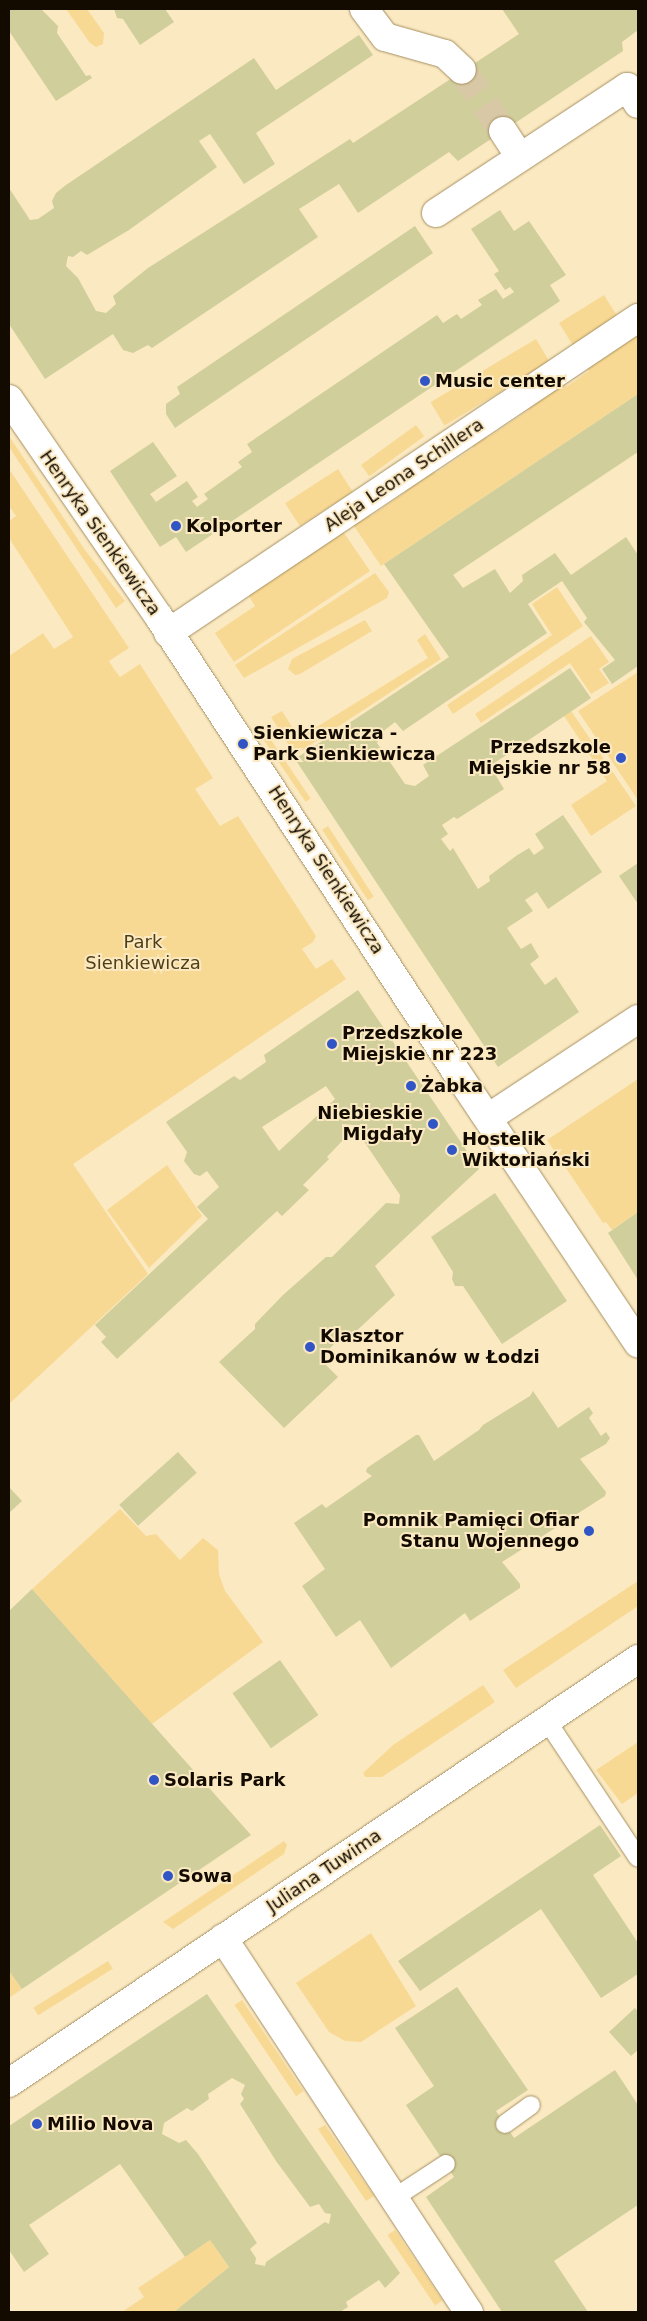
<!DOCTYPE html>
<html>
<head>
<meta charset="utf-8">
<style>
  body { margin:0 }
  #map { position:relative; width:647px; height:2321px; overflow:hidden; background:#fbe9c2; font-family:"DejaVu Sans",sans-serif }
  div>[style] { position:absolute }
  .green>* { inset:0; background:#f8d994; transform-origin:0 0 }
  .building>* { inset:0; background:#d0ce9b; transform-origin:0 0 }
  .pedestrian-tunnel>* { height:28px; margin-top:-14px; transform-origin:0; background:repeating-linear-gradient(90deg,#d8c8a5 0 28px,transparent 0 42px) }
  .roads { filter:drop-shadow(0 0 1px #a59061) drop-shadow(0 0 1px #a59061) }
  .service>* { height:18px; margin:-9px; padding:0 9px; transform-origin:9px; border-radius:9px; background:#fff }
  .pedestrian>* { height:28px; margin:-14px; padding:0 14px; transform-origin:14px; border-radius:14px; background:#fff }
  .minor>* { height:28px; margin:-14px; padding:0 14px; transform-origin:14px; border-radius:14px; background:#fff }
  .tertiary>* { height:28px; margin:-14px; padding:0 14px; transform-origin:14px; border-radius:14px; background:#fff }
  .dots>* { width:14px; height:14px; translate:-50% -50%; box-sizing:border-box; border:2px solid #fbe9c2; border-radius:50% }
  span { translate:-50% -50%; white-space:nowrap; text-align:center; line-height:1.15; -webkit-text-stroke:4px #fbe9c2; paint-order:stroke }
  .poi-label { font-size:18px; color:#130b00; font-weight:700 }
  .left { translate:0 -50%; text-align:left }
  .right { translate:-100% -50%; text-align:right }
  .street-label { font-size:18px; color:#130b00 }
  .park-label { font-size:18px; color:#4f3e16 }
  .frame { position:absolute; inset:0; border:10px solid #130b00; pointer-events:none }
</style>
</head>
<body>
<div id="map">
  <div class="green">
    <div style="clip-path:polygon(66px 9px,87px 9px,104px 33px,103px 44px,96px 47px,90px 43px)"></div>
    <div style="left:604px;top:295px;width:26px;height:53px;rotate:58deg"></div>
    <div style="clip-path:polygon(638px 329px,638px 394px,381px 566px,350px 520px,366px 509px,371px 516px,406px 492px,403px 487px,431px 468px,436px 473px,473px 448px,469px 442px,483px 433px,487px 438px,529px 410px,526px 405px,562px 381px,566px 387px,589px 371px,585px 365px)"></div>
    <div style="left:536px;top:339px;width:27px;height:123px;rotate:59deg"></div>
    <div style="left:416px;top:425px;width:14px;height:68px;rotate:54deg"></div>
    <div style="clip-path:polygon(9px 436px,85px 550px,125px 601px,116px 608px,9px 447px)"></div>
    <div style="clip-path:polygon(9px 469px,129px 648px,109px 661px,114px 669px,120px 677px,140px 664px,213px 778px,195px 789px,220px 826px,238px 816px,316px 936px,313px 942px,302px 949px,316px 969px,332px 959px,346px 979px,73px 1164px,148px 1274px,9px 1404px,9px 656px,43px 633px,54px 649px,73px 637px,9px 538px,9px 521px,16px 516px,9px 506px)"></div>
    <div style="left:338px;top:469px;width:27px;height:63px;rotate:57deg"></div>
    <div style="clip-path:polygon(340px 527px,370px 571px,234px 662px,215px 633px,255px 606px,245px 590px)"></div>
    <div style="clip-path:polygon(375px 573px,389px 592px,387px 598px,244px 678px,235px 665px)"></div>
    <div style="clip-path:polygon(557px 587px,583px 626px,453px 714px,447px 705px,552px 635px,532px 604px)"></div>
    <div style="clip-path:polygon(365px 620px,372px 631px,300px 674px,295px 675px,288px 669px,292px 659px)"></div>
    <div style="clip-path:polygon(425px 634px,441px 659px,295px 755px,271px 717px,282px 711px,299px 738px,428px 658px,417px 640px)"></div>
    <div style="clip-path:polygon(591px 636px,609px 662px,599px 669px,609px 683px,591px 694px,570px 663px,481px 723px,475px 714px)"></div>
    <div style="clip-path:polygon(638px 672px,638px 800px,578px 711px)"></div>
    <div style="clip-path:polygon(571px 711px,636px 806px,591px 836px,571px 805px,607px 781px,564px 716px)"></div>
    <div style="left:263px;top:728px;width:85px;height:6px;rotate:56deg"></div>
    <div style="left:328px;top:826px;width:84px;height:7px;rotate:57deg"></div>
    <div style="clip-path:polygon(638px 1079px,638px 1212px,612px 1230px,606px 1222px,603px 1223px,547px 1140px)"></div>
    <div style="clip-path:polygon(167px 1165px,202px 1216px,149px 1268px,107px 1210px)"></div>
    <div style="clip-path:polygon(120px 1509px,146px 1536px,156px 1534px,180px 1560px,203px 1538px,218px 1550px,219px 1574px,225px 1591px,263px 1642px,152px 1724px,32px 1589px)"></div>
    <div style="clip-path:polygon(638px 1581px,638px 1606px,516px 1688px,503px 1670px)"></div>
    <div style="clip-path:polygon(483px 1685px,495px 1702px,382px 1777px,365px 1777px,363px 1773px,393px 1745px)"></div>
    <div style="clip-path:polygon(638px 1742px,638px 1793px,622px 1804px,596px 1770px)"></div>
    <div style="clip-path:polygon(284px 1841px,287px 1845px,284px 1854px,173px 1929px,163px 1922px)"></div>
    <div style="clip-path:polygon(371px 1933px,416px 2006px,361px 2042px,345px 2041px,329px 2032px,296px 1983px)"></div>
    <div style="left:108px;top:1961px;width:9px;height:88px;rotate:58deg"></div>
    <div style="clip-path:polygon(9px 1971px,22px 1989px,9px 1998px)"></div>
    <div style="left:242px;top:2000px;width:110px;height:9px;rotate:56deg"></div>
    <div style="clip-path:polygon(325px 2125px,374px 2196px,366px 2201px,318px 2129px)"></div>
    <div style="left:395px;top:2230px;width:85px;height:9px;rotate:56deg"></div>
    <div style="clip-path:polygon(210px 2240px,229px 2267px,174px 2312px,122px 2312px,144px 2297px,138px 2288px)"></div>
  </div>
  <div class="building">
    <div style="clip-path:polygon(9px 9px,41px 9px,58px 26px,57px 33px,86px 76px,90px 75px,92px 78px,56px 101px,9px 31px)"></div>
    <div style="clip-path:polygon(114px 9px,165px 9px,174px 22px,140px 45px,123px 19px,117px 18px)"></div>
    <div style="clip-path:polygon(502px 9px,638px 9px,638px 30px,622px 42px,623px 51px,458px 161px,449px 152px,358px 213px,339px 184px,299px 209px,318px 237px,152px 348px,148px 345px,133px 353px,123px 350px,113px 334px,45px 379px,9px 324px,9px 188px,30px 220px,38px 219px,54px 208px,52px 201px,56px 193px,66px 185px,254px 58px,276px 90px,359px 35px,373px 55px,256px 133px,275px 164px,244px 184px,210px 134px,199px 141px,217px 167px,129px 230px,87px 255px,81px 251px,73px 257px,68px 256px,66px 266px,78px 278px,96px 311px,106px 313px,116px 304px,113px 296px,148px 268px,350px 139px,353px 143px,519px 34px)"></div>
    <div style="clip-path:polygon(500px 210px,514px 231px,529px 221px,566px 275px,550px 285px,560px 301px,186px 552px,176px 537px,160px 547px,110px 471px,153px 442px,177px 476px,150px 494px,156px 502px,187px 481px,198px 497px,192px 501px,197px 507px,208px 499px,204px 494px,242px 467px,238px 462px,252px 452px,247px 444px,437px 315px,443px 323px,457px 314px,461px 319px,482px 305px,478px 300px,496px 289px,503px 299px,514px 292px,510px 287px,505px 290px,494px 274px,499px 271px,471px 229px)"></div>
    <div style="clip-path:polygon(415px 226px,433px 253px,175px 428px,166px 414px,166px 404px,180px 394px,177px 387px)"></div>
    <div style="clip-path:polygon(638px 394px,638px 452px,453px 575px,463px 588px,495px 569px,510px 593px,523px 581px,522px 575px,555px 553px,571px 575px,626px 537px,638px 555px,638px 666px,612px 684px,602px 669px,615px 660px,584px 622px,587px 618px,562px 581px,528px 604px,547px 633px,403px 731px,395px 722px,381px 733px,377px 743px,405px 784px,415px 786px,429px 776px,423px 765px,570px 668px,591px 698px,490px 766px,504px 789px,457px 819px,454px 817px,442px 825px,448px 834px,441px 839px,450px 851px,453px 848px,478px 889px,490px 881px,489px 876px,516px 856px,529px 848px,534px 855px,544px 848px,535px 834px,563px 815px,602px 872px,548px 909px,537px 892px,525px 900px,533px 911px,507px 928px,521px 949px,531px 943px,539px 957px,530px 964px,545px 985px,556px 977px,579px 1012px,498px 1067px,295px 759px,449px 657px,384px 564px)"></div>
    <div style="clip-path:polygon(638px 863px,638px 904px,619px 876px)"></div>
    <div style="clip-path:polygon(evenodd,358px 990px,479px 1169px,375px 1266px,395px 1295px,352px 1335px,347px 1330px,320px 1359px,338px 1377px,284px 1428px,219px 1362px,255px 1329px,255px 1324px,283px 1295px,326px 1257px,332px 1257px,386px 1203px,399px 1204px,400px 1195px,353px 1125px,342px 1124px,344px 1139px,327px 1157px,329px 1159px,303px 1185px,309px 1190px,282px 1216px,277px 1211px,117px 1359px,101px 1342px,106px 1337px,95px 1325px,208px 1219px,197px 1207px,219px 1187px,207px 1171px,200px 1176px,194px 1174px,184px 1161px,187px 1152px,166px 1122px,234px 1076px,240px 1080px,266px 1062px,264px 1055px,358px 990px,326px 1086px,335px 1099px,279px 1151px,262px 1127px,326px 1086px)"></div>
    <div style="clip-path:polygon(495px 1193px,567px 1301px,502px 1344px,463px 1286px,455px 1286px,452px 1279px,453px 1272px,431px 1237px)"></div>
    <div style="clip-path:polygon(638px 1212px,638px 1280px,608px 1233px)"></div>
    <div style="clip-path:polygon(533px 1391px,558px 1428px,589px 1407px,593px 1413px,589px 1418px,601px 1436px,606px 1432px,610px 1438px,606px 1444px,580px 1459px,606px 1492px,605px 1496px,502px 1562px,520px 1584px,520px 1588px,470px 1621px,465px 1613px,391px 1668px,360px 1620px,336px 1637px,302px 1586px,325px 1569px,294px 1523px,322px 1504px,326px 1508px,372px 1476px,366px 1472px,367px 1468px,416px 1435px,419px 1435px,434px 1461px,479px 1430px,483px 1425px,530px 1396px)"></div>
    <div style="left:178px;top:1452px;width:28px;height:79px;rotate:48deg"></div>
    <div style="clip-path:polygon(9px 1487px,22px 1501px,9px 1513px)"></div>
    <div style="clip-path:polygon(32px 1589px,251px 1835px,22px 1989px,9px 1971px,9px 1611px)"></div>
    <div style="left:280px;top:1660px;width:67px;height:58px;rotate:55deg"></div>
    <div style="clip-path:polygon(600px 1825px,621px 1856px,593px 1875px,638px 1943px,638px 1974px,601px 1998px,541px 1909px,420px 1991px,398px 1961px)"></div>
    <div style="clip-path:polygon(457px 1987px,528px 2090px,496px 2111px,514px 2138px,615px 2070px,638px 2105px,638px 2205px,554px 2261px,588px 2312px,502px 2312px,426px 2197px,454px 2177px,406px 2105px,434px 2086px,395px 2028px)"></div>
    <div style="clip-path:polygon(evenodd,207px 1994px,400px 2273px,385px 2288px,379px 2280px,346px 2302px,348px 2307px,340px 2312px,174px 2312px,229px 2267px,210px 2240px,185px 2257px,120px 2164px,29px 2225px,49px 2254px,24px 2272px,9px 2250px,9px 2126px,207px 1994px,232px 2078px,245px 2085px,241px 2094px,244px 2099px,240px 2104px,276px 2161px,310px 2207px,319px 2204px,325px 2213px,331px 2214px,329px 2224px,325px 2222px,266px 2262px,265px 2266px,255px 2264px,256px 2258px,250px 2249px,257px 2243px,198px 2154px,186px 2140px,179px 2143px,162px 2134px,164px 2123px,187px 2108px,192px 2111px,209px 2099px,208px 2094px,232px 2078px)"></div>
    <div style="clip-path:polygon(635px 2008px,638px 2012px,638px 2050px,631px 2056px,609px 2032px)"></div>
  </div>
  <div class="pedestrian-tunnel">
    <div style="left:462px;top:70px;width:73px;rotate:56.1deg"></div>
  </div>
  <div class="roads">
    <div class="service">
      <div style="left:547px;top:1721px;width:164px;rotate:56.4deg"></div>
      <div style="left:505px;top:2124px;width:32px;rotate:-36deg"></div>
      <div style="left:394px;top:2198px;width:62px;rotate:-33.2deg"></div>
    </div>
    <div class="pedestrian">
      <div style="left:364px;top:9px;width:35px;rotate:53deg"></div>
      <div style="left:385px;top:37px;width:62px;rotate:15.8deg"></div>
      <div style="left:445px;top:54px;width:23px;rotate:43deg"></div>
      <div style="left:503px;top:131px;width:31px;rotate:57deg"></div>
      <div style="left:168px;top:633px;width:566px;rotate:-33.83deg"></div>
    </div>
    <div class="minor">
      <div style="left:436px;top:213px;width:229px;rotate:-33.4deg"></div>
      <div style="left:627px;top:87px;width:20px;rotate:57deg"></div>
      <div style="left:488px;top:1118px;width:180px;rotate:-33.4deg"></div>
      <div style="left:223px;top:1938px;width:448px;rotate:56.7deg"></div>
    </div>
    <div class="tertiary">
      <div style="left:9px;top:399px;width:265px;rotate:55.5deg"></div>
      <div style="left:159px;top:617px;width:541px;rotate:56.84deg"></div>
      <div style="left:455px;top:1070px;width:329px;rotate:56.2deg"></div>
      <div style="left:9px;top:2083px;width:759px;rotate:-33.98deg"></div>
    </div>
  </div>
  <div class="dots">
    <div style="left:425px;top:381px;background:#3155c5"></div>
    <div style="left:176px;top:526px;background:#3155c5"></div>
    <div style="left:243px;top:744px;background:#3155c5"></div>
    <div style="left:621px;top:758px;background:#3155c5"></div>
    <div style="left:332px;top:1044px;background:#3155c5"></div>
    <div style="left:411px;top:1086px;background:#3155c5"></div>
    <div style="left:433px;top:1124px;background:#3155c5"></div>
    <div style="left:452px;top:1150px;background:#3155c5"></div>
    <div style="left:310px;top:1347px;background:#3155c5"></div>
    <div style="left:589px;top:1531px;background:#3155c5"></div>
    <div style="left:154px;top:1780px;background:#3155c5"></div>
    <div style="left:168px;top:1876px;background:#3155c5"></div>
    <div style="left:37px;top:2124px;background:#3155c5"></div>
  </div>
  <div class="poi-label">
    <span class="left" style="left:435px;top:381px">Music center</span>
    <span class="left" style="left:186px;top:526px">Kolporter</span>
    <span class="left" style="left:253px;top:744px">Sienkiewicza -<br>Park Sienkiewicza</span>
    <span class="right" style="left:611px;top:758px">Przedszkole<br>Miejskie nr 58</span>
    <span class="left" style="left:342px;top:1044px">Przedszkole<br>Miejskie nr 223</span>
    <span class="left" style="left:421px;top:1086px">Żabka</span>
    <span class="right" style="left:423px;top:1124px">Niebieskie<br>Migdały</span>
    <span class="left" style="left:462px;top:1150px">Hostelik<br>Wiktoriański</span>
    <span class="left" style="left:320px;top:1347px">Klasztor<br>Dominikanów w Łodzi</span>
    <span class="right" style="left:579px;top:1531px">Pomnik Pamięci Ofiar<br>Stanu Wojennego</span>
    <span class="left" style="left:164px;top:1780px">Solaris Park</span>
    <span class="left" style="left:178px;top:1876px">Sowa</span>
    <span class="left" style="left:47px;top:2124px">Milio Nova</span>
  </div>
  <div class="street-label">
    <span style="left:404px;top:475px;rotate:-34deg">Aleja Leona Schillera</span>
    <span style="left:100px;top:533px;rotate:55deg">Henryka Sienkiewicza</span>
    <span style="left:326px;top:870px;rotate:57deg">Henryka Sienkiewicza</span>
    <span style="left:324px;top:1871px;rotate:-34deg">Juliana Tuwima</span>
  </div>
  <div class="park-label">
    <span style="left:143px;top:953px">Park<br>Sienkiewicza</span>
  </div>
  <div class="frame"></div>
</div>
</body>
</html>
